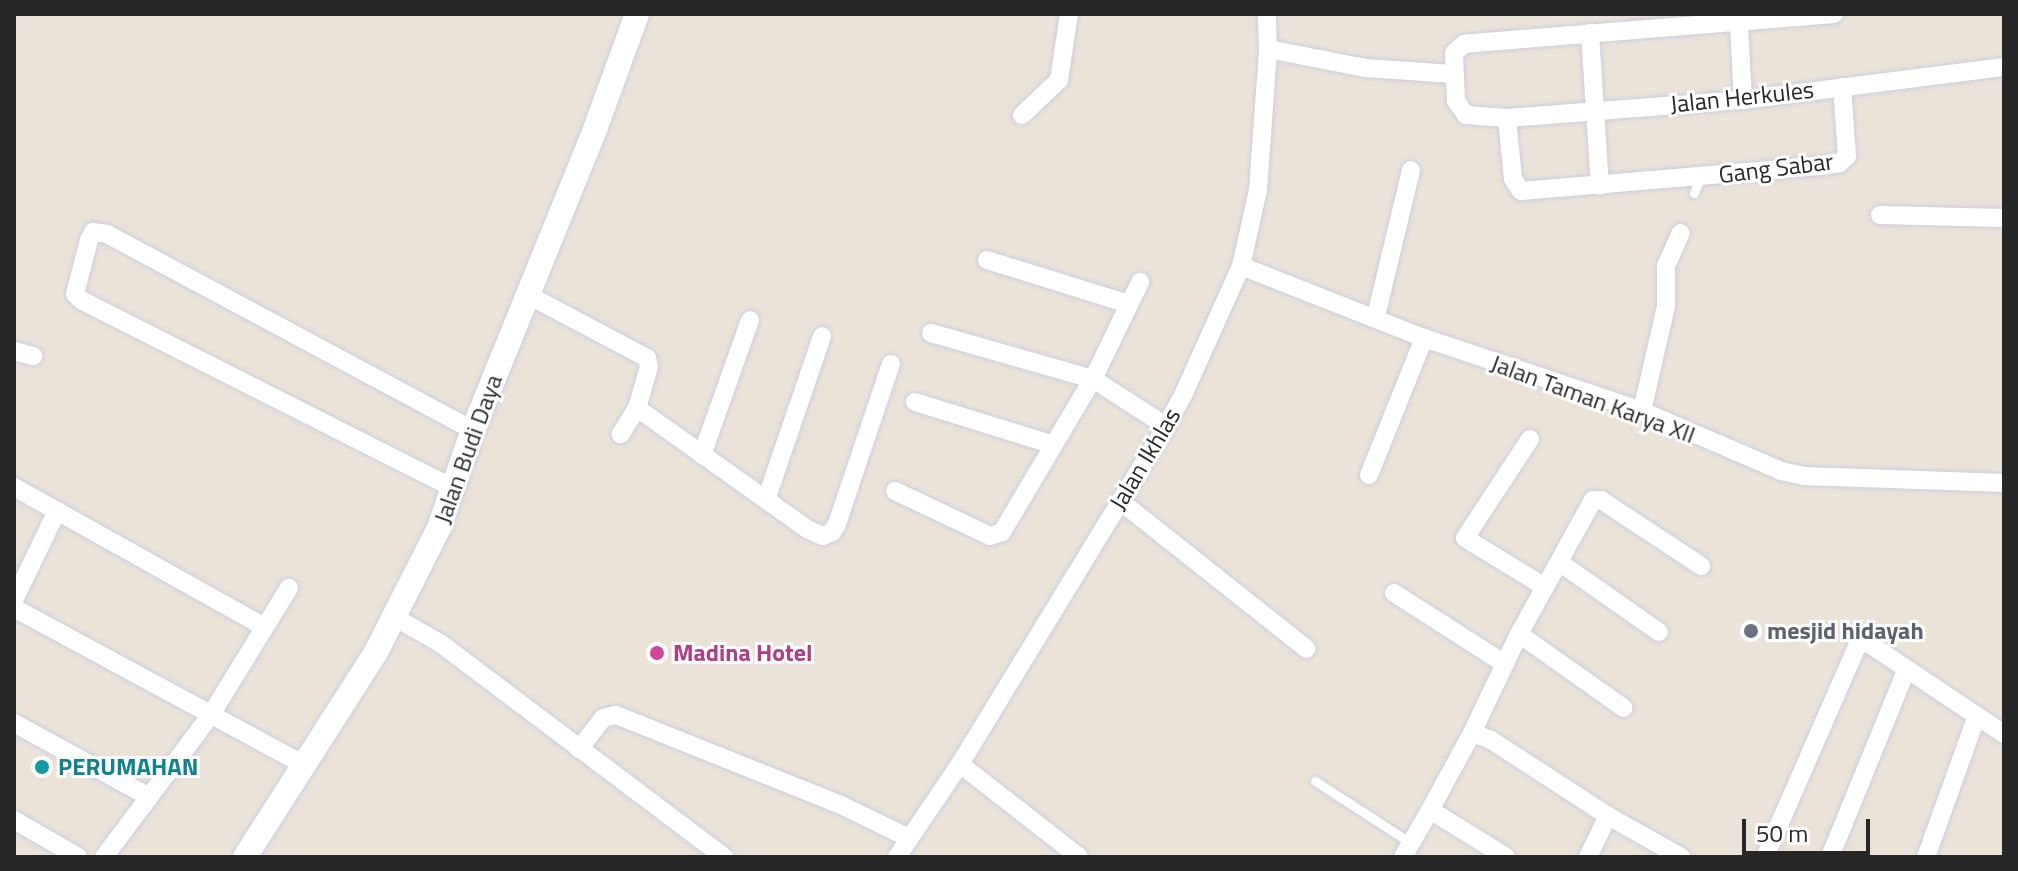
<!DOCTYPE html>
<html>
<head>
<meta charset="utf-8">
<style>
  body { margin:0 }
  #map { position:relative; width:2018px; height:871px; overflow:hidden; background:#ebe3d7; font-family:"Titillium Web",sans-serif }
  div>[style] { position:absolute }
  .roads { filter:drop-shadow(0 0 2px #cccfe1) drop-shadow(0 0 2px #cccfe1) }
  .lane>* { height:9px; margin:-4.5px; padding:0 4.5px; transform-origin:4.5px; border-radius:4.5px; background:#fff }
  .street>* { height:18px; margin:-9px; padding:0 9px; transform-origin:9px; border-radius:9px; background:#fff }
  .secondary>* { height:24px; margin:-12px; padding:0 12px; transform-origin:12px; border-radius:12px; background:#fff }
  .dots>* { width:22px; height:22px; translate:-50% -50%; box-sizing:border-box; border:4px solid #fff; border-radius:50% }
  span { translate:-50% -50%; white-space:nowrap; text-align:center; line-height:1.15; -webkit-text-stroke:6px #fff; paint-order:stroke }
  .street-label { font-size:24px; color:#272727 }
  .worship-label { font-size:24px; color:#5b616d; font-weight:700 }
  .left { translate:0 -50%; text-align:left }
  .hotel-label { font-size:24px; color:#b23c85; font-weight:700 }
  .culture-label { font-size:24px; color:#0d838f; font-weight:700 }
  .frame { position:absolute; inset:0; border:16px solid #272727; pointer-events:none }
  .scale { position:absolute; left:1742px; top:819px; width:128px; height:36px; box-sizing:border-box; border:4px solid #272727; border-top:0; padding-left:10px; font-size:24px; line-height:28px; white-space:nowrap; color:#272727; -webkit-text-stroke:6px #fff; paint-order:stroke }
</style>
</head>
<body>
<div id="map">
  <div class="roads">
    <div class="lane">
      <div style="left:1694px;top:193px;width:17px;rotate:-69deg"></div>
      <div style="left:1315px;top:781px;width:114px;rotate:32.9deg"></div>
    </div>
    <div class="street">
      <div style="left:1834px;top:14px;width:371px;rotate:175.4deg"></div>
      <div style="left:1464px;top:44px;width:13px;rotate:138deg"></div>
      <div style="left:1454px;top:53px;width:48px;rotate:87.6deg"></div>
      <div style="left:1456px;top:101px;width:17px;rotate:54deg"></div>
      <div style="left:1466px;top:115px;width:41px;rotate:4.2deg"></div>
      <div style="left:1507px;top:118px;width:237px;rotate:-4.4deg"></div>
      <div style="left:1743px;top:100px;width:263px;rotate:-7.2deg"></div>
      <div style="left:1739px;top:24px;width:76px;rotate:87deg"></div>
      <div style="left:1590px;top:33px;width:153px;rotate:86.3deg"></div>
      <div style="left:1268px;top:49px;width:100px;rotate:11deg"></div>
      <div style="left:1366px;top:68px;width:87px;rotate:3.9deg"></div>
      <div style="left:1022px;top:115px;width:51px;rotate:-43.4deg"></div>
      <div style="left:1059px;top:80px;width:67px;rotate:-81.4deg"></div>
      <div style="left:1507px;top:118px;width:61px;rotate:84.4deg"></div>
      <div style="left:1513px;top:179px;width:14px;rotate:56deg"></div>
      <div style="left:1521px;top:191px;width:301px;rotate:-4.8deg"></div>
      <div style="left:1821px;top:166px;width:19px;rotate:-9deg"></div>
      <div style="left:1840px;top:163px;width:10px;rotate:-45deg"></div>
      <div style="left:1847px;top:156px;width:69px;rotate:-94.1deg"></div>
      <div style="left:1880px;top:215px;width:124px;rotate:1.4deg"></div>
      <div style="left:987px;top:260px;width:149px;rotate:17.2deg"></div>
      <div style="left:1241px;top:266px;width:197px;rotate:21.5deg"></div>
      <div style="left:1424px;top:338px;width:230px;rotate:18.5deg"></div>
      <div style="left:1642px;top:411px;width:151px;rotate:23.3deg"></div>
      <div style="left:1781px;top:471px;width:25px;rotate:12deg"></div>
      <div style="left:1805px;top:476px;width:199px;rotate:2deg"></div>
      <div style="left:528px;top:295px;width:135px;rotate:27.9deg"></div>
      <div style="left:647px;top:358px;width:9px;rotate:77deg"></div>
      <div style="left:649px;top:367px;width:43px;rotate:106.3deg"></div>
      <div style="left:637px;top:408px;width:31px;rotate:122deg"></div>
      <div style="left:1376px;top:316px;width:150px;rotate:-76.5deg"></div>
      <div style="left:931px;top:333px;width:168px;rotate:15.9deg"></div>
      <div style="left:1093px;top:379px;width:87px;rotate:32.8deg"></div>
      <div style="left:14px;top:351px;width:20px;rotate:15deg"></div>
      <div style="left:915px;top:402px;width:145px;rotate:17.2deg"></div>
      <div style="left:637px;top:408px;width:209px;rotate:35.4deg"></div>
      <div style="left:807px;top:529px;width:17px;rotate:24deg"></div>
      <div style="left:823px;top:536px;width:10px;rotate:-24deg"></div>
      <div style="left:832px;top:532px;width:9px;rotate:-58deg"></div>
      <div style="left:837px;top:524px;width:169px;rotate:-71.4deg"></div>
      <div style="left:1642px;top:411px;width:108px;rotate:-77.1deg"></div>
      <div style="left:1666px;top:306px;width:40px;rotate:-90deg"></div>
      <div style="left:1666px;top:266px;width:36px;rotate:-66deg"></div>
      <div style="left:1530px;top:439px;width:118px;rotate:123.3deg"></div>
      <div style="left:1465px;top:538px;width:94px;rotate:31.5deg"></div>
      <div style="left:702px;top:455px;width:143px;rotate:-70.4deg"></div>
      <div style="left:1369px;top:475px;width:148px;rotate:-68.1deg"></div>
      <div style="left:14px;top:487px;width:287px;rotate:29.2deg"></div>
      <div style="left:453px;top:488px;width:415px;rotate:-153.2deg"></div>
      <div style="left:82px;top:301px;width:10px;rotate:-135deg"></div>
      <div style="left:75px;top:294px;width:56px;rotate:-75.5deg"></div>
      <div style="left:89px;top:240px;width:9px;rotate:-63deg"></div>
      <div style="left:93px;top:232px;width:14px;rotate:8deg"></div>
      <div style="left:107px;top:234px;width:415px;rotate:28.2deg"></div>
      <div style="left:895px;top:491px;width:105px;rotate:25.3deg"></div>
      <div style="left:990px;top:536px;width:13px;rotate:-18deg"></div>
      <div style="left:1002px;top:532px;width:178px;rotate:-59.3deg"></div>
      <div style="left:1093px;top:379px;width:108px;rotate:-64.1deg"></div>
      <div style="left:766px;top:500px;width:173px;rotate:-71.1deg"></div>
      <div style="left:1120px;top:501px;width:238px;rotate:38.4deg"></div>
      <div style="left:1559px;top:562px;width:122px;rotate:35deg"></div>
      <div style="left:1394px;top:593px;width:132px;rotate:32.6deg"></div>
      <div style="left:14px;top:600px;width:99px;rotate:-64.2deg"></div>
      <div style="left:14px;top:608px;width:328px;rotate:28.4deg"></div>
      <div style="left:394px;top:617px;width:53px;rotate:29.5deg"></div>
      <div style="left:440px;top:643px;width:356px;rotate:37deg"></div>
      <div style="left:1519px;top:634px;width:128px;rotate:35.2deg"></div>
      <div style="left:14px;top:723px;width:154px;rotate:28.7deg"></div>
      <div style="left:1472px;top:733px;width:110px;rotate:-64.6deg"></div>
      <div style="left:1519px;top:634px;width:153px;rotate:-61.1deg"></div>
      <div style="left:1593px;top:500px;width:8px"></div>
      <div style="left:1601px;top:500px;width:120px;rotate:33.4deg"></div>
      <div style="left:579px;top:749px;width:39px;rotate:-52deg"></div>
      <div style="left:603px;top:718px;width:13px;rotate:-13deg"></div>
      <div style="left:616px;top:715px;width:240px;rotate:21.8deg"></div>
      <div style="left:839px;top:804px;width:78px;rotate:25.9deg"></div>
      <div style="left:960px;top:764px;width:151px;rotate:38deg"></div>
      <div style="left:1430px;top:810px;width:88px;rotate:-61.4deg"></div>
      <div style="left:1472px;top:733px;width:20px;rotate:20deg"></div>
      <div style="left:1491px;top:740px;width:140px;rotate:33deg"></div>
      <div style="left:14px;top:820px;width:74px;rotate:30deg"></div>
      <div style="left:104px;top:857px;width:180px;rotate:-53.1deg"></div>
      <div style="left:212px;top:713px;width:147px;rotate:-58.4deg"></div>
      <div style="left:897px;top:857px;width:112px;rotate:-55.9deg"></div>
      <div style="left:960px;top:764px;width:396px;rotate:-58.6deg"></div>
      <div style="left:1166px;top:426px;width:38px;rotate:-61deg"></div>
      <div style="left:1184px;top:393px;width:139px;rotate:-65.8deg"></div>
      <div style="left:1241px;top:266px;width:78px;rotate:-77.4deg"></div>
      <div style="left:1258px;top:190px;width:141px;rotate:-85.9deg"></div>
      <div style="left:1268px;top:49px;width:35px;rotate:-92deg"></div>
      <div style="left:1403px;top:857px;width:54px;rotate:-60.1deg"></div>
      <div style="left:1430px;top:810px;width:89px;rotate:31.7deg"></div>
      <div style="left:1588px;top:857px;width:46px;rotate:-64deg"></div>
      <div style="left:1608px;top:816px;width:84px;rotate:29.3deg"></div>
      <div style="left:1765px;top:857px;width:232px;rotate:-66.4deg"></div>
      <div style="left:1858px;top:644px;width:10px;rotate:-6deg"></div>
      <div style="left:1868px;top:643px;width:164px;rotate:33.8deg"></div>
      <div style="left:1830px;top:857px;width:201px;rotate:-67.8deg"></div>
      <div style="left:1926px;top:857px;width:148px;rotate:-70.2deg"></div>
    </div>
    <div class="secondary">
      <div style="left:245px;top:857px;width:243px;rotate:-57.4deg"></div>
      <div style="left:376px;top:652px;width:139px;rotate:-63.1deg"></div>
      <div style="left:439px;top:528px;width:104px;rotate:-70.9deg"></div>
      <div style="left:473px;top:430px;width:325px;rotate:-67.9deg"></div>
      <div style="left:595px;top:129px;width:122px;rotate:-69.9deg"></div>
    </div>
  </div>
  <div class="dots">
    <div style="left:1751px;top:631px;background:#6b7280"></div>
    <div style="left:657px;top:653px;background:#d1479c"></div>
    <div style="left:42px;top:767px;background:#0f9aa8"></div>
  </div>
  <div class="street-label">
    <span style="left:1742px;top:97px;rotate:-6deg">Jalan Herkules</span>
    <span style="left:1776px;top:168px;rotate:-7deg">Gang Sabar</span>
    <span style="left:1593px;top:399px;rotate:20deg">Jalan Taman Karya XII</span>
    <span style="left:468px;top:449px;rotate:-70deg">Jalan Budi Daya</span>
    <span style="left:1145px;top:459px;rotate:-59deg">Jalan Ikhlas</span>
  </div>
  <div class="worship-label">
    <span class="left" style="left:1767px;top:631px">mesjid hidayah</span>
  </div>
  <div class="hotel-label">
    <span class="left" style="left:673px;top:653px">Madina Hotel</span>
  </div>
  <div class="culture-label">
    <span class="left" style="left:58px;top:767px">PERUMAHAN</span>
  </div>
  <div class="frame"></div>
  <div class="scale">50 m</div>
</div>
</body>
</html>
